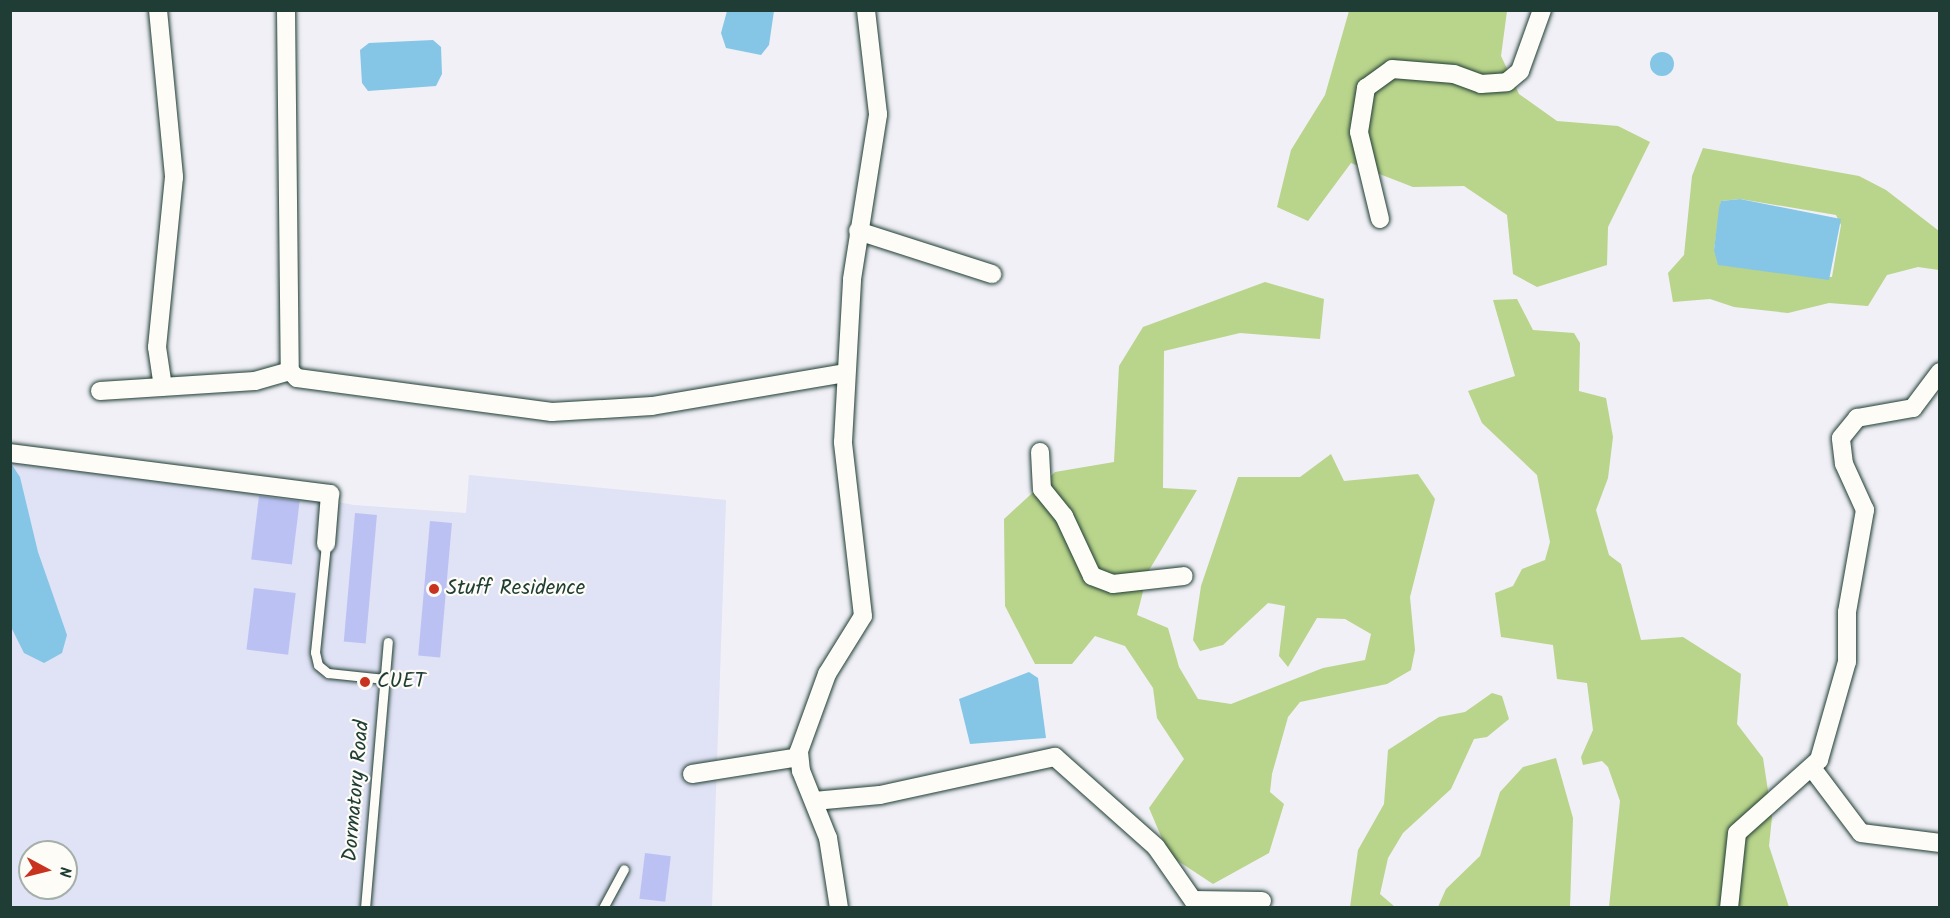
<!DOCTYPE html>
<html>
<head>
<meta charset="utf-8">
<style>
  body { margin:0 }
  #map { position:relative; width:1950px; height:918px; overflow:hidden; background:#f0f0f6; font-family:Kalam,sans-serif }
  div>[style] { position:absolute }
  .built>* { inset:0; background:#e0e2f5 }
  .green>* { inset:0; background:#b9d48b }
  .water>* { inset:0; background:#85c6e6 }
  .round { border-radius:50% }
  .building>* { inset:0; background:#bbc2f3; transform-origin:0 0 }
  .roads { filter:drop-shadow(0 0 2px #1f3d34) drop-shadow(0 0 2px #1f3d34) }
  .lane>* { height:9px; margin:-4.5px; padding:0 4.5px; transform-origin:4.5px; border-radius:4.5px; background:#fdfcf7 }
  .street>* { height:18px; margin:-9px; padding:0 9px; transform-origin:9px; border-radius:9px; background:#fdfcf7 }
  .dots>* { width:16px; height:16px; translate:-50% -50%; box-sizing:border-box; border:3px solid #fdfcf7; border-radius:50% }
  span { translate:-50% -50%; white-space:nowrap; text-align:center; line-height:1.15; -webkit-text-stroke:4.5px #fdfcf7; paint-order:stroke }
  .poi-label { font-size:21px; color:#1f3d34 }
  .left { translate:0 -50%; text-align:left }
  .street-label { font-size:21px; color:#1f3d34 }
  .frame { position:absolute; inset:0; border:12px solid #1f3d34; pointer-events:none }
  .north { position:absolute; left:18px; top:840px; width:60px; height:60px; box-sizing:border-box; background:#fdfcf7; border:2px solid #a4b0a9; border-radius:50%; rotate:97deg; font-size:16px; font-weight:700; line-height:24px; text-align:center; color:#1f3d34 }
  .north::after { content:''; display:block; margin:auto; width:21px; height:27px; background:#c8321e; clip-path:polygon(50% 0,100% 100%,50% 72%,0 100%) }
</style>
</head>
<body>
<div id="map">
  <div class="built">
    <div style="clip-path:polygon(evenodd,10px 443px,354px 505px,466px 513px,469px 475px,726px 500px,712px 907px,11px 907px,10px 443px,30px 852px,66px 852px,66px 888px,30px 888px,30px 852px)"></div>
  </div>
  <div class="green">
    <div style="clip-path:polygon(1349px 11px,1507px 11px,1501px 56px,1519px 94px,1557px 121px,1618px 126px,1650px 142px,1608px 227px,1607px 265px,1537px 287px,1513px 274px,1507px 215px,1464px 186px,1413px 187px,1351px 163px,1308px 221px,1277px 207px,1291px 150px,1325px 95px)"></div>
    <div style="clip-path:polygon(evenodd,1703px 148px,1859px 176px,1886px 190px,1939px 231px,1939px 270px,1918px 267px,1887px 275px,1868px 306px,1829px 303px,1788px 313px,1734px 307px,1710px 299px,1673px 302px,1668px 273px,1684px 255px,1692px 176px,1703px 148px,1740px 199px,1836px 215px,1841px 225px,1832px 277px,1788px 273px,1714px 250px,1721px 201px,1740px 199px)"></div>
    <div style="clip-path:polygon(1265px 282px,1324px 299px,1320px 339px,1240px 333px,1164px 351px,1163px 488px,1197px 490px,1148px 572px,1137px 615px,1168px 628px,1179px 667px,1198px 699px,1231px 704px,1323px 668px,1365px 660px,1371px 634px,1345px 619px,1317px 618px,1288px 667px,1279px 656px,1285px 606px,1268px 603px,1223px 645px,1200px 651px,1193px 640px,1201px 586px,1238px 477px,1300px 477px,1331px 454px,1344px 481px,1418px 474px,1435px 499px,1410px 597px,1415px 650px,1411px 670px,1387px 684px,1300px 702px,1288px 717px,1272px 774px,1270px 792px,1284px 804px,1269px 853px,1213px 884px,1169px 855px,1149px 808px,1184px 759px,1157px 718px,1153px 688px,1125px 646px,1095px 636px,1072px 664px,1035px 664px,1005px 606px,1004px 519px,1055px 472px,1114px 462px,1119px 366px,1143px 327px)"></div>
    <div style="clip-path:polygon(1517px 299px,1533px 330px,1574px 333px,1580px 343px,1579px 391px,1606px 398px,1613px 437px,1608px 478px,1596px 510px,1609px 555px,1621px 564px,1641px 640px,1683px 637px,1741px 674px,1737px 724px,1763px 758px,1772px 817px,1769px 846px,1789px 907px,1609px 907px,1620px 801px,1608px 767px,1602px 761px,1583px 765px,1581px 757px,1593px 730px,1587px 683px,1557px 679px,1553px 645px,1501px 637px,1495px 593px,1513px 586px,1522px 569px,1545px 560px,1550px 542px,1537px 475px,1482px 423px,1468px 391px,1515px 376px,1493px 300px)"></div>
    <div style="clip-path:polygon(1492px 693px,1502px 696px,1509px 719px,1487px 737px,1474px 739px,1451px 789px,1403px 833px,1388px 858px,1380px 894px,1395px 907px,1350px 907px,1358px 850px,1384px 804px,1388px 750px,1439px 717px,1465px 712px)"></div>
    <div style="clip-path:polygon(1556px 758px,1573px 818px,1570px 907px,1438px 907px,1446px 889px,1480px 856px,1500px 792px,1523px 767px)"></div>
  </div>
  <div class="water">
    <div style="clip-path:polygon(727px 11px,774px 11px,769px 45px,761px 55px,726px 48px,721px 33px)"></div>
    <div style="clip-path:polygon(433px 40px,441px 47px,442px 74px,436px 86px,368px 91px,362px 83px,360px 50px,369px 43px)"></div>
    <div class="round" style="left:1650px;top:52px;width:24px;height:24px"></div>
    <div style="clip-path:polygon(1740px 199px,1841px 219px,1829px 280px,1718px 265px,1714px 250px,1719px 208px,1721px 201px)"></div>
    <div style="clip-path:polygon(10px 462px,20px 477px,38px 552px,67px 635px,62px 653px,44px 663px,24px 653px,11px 627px)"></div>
    <div style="clip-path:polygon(1029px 672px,1038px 678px,1046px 738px,970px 744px,959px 699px)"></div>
  </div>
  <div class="building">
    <div style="left:259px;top:496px;width:41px;height:64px;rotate:7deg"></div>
    <div style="left:355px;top:513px;width:22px;height:129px;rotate:5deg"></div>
    <div style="left:430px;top:521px;width:22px;height:135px;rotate:5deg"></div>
    <div style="left:254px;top:588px;width:42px;height:62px;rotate:7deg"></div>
    <div style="left:645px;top:853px;width:26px;height:46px;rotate:7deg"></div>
  </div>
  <div class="roads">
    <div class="lane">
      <div style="left:326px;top:544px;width:109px;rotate:95.8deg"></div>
      <div style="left:315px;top:652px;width:13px;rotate:77deg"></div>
      <div style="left:318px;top:665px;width:13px;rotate:39deg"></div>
      <div style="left:328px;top:673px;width:57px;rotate:6deg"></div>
      <div style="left:365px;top:908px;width:267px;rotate:-85.1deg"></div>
      <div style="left:603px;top:908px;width:44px;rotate:-61.7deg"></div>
    </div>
    <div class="street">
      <div style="left:158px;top:10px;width:168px;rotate:84.5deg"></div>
      <div style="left:174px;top:177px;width:171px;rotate:95.7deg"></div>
      <div style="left:157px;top:347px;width:40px;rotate:81.5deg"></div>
      <div style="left:286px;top:10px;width:361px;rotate:89.4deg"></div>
      <div style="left:290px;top:371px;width:10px;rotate:45deg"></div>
      <div style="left:297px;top:378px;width:257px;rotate:7.6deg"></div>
      <div style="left:552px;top:412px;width:100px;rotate:-3.4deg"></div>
      <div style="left:652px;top:406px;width:197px;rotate:-9.7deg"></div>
      <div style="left:1380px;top:219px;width:89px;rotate:-103.6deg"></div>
      <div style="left:1359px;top:132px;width:45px;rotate:-81deg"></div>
      <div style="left:1366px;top:88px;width:32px;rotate:-36deg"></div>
      <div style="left:1392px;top:69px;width:62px;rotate:4.6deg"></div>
      <div style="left:1454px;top:74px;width:29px;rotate:20deg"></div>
      <div style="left:1481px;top:84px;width:26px;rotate:-4deg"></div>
      <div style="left:1507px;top:82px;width:17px;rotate:-40deg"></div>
      <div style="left:1520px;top:71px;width:65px;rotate:-70.2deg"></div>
      <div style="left:858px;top:231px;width:141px;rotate:17.8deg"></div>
      <div style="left:100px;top:391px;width:155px;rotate:-3.7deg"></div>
      <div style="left:255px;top:381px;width:36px;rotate:-16deg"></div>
      <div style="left:1040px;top:452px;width:37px;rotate:87deg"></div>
      <div style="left:1042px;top:489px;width:35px;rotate:51deg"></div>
      <div style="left:1064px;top:516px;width:66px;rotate:65deg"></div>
      <div style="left:1092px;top:576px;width:22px;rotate:21deg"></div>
      <div style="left:1113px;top:584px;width:71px;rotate:-6.4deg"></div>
      <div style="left:10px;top:453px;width:323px;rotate:7.3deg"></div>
      <div style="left:330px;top:494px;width:50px;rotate:94.6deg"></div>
      <div style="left:1812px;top:768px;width:81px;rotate:53deg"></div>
      <div style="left:1861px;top:833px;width:80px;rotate:7.2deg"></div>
      <div style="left:692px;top:774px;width:108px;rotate:-9deg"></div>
      <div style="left:814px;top:801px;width:66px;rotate:-5.2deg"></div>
      <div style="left:880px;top:795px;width:179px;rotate:-12.3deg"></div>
      <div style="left:1055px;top:757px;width:135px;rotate:41.7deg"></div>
      <div style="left:1156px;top:847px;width:65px;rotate:55.1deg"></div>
      <div style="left:1193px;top:900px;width:69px;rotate:0.8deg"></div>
      <div style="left:839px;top:908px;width:71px;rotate:-98.9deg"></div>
      <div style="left:828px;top:838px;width:72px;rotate:-111.9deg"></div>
      <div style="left:801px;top:771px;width:20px;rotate:-96deg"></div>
      <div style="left:799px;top:751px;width:82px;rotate:-70deg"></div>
      <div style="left:827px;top:674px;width:68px;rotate:-58.2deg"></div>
      <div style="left:863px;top:616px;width:175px;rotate:-96.6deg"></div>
      <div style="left:843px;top:442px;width:163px;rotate:-86.8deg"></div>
      <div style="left:852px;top:279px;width:167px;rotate:-81deg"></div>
      <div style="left:878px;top:114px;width:105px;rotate:-96.6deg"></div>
      <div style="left:1729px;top:908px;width:75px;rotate:-83.9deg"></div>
      <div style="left:1737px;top:833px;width:110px;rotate:-41.7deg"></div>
      <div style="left:1819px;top:760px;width:102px;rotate:-74.1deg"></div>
      <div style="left:1847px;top:662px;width:50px;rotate:-90deg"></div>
      <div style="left:1847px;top:612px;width:104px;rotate:-80deg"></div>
      <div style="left:1865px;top:510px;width:51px;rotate:-114.5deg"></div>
      <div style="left:1844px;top:464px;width:26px;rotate:-97deg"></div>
      <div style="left:1841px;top:438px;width:26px;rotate:-51deg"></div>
      <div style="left:1857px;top:418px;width:57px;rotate:-10.1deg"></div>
      <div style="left:1913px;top:408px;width:45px;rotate:-53.1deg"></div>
    </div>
  </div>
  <div class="dots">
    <div style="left:434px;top:589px;background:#c8321e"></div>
    <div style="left:365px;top:682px;background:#c8321e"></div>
  </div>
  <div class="poi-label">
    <span class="left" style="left:446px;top:589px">Stuff Residence</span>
    <span class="left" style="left:377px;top:682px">CUET</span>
  </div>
  <div class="street-label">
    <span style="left:357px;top:791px;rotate:-85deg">Dormatory Road</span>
  </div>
  <div class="frame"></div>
  <div class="north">N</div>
</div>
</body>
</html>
